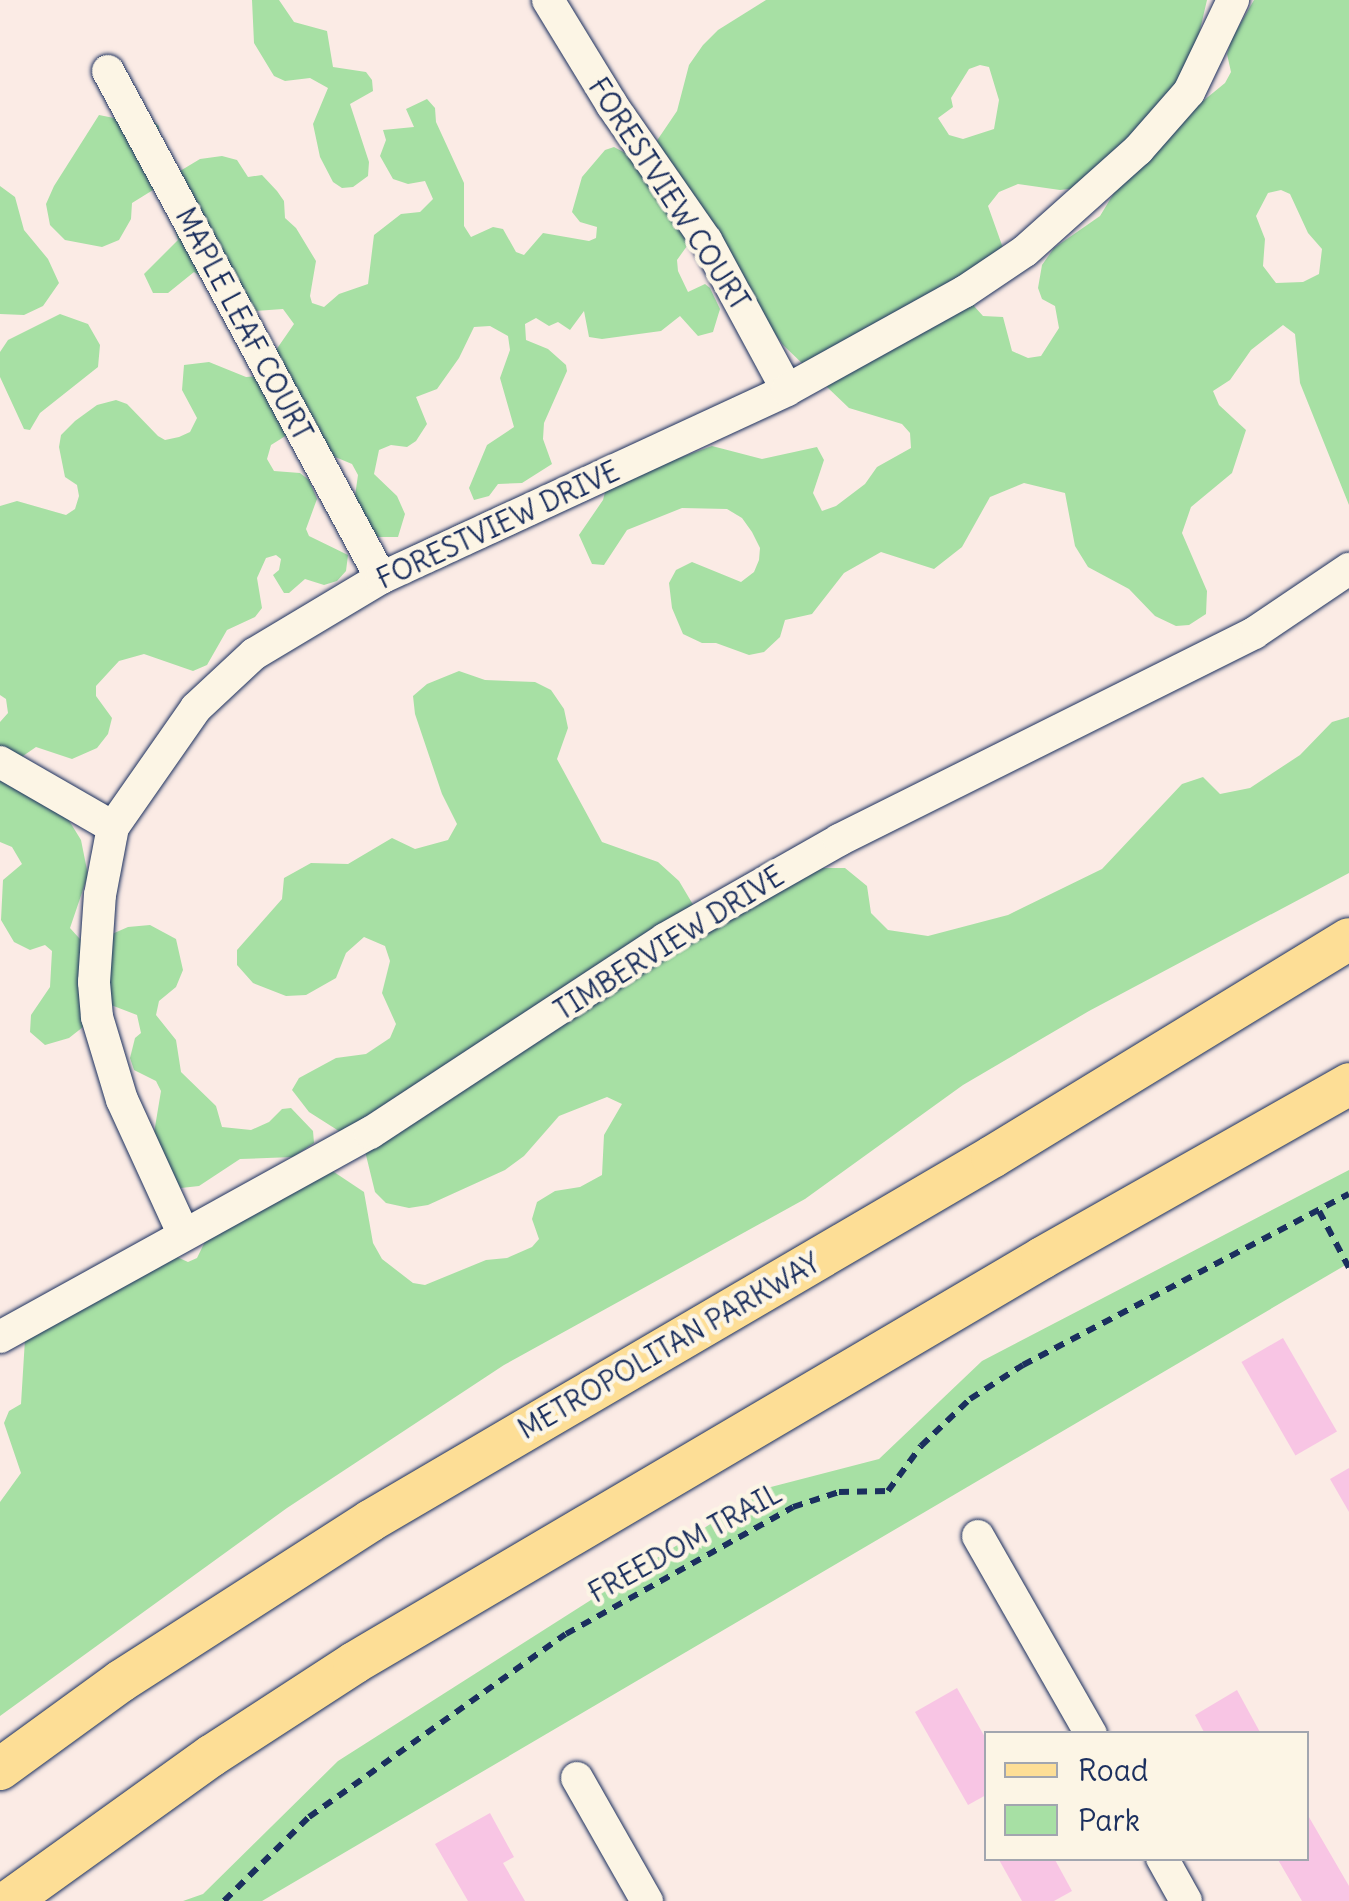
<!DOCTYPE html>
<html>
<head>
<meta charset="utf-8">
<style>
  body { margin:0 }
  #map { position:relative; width:1349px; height:1901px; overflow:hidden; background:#fbebe5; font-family:Delius,sans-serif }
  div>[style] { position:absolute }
  .green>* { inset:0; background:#a7e0a4 }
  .building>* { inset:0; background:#f8c5e4; transform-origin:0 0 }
  .path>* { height:6px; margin-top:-3px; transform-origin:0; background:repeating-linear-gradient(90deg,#1b2f5e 0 10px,transparent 0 18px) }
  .roads { filter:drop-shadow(0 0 2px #1b2f5e) drop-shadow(0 0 2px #1b2f5e) }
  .minor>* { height:32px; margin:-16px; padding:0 16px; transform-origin:16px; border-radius:16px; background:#fcf5e5 }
  .major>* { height:42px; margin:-21px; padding:0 21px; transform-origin:21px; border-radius:21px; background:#fdde96 }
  span { translate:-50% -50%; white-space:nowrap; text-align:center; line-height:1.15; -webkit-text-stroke:9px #fcf5e5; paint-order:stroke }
  .street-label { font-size:28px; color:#1b2f5e }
  .legend { position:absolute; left:984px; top:1731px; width:325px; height:130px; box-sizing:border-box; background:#fcf5e5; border:2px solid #a2a6af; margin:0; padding:12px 18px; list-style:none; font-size:30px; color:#1b2f5e }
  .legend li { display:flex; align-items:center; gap:20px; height:50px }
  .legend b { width:50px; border:2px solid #a2a6af }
</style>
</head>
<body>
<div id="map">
  <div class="green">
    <div style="clip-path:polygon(252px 0,279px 0,294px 22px,327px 31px,333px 67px,366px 72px,372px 80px,373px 91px,350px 104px,369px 162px,368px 176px,353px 187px,342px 188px,333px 182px,320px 157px,313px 124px,328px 88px,310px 78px,285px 81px,274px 76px,254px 43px)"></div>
    <div style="clip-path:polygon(evenodd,766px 0,1207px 0,1184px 98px,1203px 101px,1225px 83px,1231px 72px,1227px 54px,1232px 38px,1254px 0,1349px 0,1349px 505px,1300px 383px,1295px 334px,1283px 325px,1251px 350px,1230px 380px,1213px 391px,1219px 405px,1246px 430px,1232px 473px,1191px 507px,1182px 533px,1207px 591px,1206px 614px,1189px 625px,1176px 626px,1155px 616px,1129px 589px,1088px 567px,1075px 546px,1065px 493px,1024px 483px,990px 497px,962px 547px,934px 569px,881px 552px,844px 573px,812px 614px,785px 620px,780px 637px,764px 652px,749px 655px,716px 643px,702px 643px,683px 634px,672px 608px,669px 583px,676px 570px,692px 562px,741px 582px,754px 572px,759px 560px,760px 548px,752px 532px,742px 518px,727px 509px,682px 508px,627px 530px,604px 565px,592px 564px,579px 535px,603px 500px,607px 484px,712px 446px,762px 459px,817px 447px,824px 460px,813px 493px,822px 511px,836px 506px,865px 484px,877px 467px,911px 448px,910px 433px,902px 424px,849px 408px,783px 345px,741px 288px,692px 239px,677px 260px,678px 271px,688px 292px,705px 284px,710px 288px,720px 309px,713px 332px,698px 336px,680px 316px,661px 331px,602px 339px,589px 337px,584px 311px,570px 330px,558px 322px,549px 326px,536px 318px,525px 324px,526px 340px,548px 349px,566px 365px,567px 371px,544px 423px,543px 439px,552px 464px,522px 483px,498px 484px,489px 496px,474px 500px,469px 488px,487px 445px,514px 427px,500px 378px,510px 350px,508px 336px,490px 326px,474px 327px,459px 358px,437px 389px,416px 397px,427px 424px,416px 441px,407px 447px,391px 445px,379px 450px,374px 474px,397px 496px,405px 514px,398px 537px,376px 537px,353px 510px,358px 475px,352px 464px,328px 454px,314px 418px,305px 412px,287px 435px,271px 445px,267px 459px,274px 471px,300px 473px,309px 480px,317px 499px,306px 529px,309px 536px,348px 555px,346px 571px,337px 581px,324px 585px,305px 579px,289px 593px,284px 593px,273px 575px,279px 570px,281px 559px,276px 555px,266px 558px,257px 578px,262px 608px,255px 617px,227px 630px,207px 665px,193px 671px,144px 654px,119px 661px,96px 686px,96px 696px,112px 718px,108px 734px,97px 748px,72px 759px,36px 747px,23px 756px,20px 768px,65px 814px,81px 840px,88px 875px,70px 928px,79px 938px,87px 945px,128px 927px,150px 925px,176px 939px,183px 970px,176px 987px,159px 1001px,156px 1015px,176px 1040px,181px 1072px,216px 1106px,222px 1127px,251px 1130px,269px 1122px,282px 1109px,291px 1108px,313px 1131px,314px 1143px,293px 1157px,240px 1159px,199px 1186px,181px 1188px,166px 1179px,154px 1133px,161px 1091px,156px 1081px,134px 1070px,130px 1058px,135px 1038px,141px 1033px,137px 1015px,111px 1005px,69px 1038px,45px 1045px,30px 1032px,31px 1015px,50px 987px,52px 951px,45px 945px,30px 950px,14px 942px,1px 920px,3px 880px,22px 864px,12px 847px,0 842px,0 722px,8px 713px,6px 699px,0 695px,0 506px,17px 501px,66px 515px,75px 509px,79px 496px,77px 485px,65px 477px,59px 447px,61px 435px,75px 421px,97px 405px,116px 400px,127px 404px,158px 436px,165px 440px,179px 437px,190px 432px,197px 418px,182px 390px,184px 365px,209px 362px,246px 377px,258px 376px,294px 324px,283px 309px,255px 311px,194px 272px,168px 293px,153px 293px,144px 274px,178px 240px,166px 196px,153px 190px,132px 203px,131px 219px,119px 240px,102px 247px,65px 240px,50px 225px,46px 204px,54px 186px,99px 115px,129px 121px,149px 118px,159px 126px,159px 150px,175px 174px,200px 159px,222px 156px,237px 160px,248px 177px,262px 175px,277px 191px,284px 201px,285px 218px,296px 228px,316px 261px,310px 296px,312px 303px,324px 307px,339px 294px,368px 284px,374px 235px,401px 214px,420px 212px,433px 199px,425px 181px,408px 184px,393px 179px,380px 156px,386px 140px,383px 130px,414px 127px,406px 109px,427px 99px,435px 108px,436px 122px,464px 183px,464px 226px,471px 237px,493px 227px,503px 229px,516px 252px,524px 255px,543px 233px,589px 241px,596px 238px,597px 227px,580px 222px,572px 212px,582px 177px,605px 150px,614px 147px,631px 156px,656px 142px,677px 111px,689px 65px,703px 45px,718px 30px,766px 0,980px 65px,989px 67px,999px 100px,994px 129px,963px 139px,949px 135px,938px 118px,953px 107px,951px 98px,969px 69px,980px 65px,766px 0,1120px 183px,1100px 216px,1054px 248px,1042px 265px,1038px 288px,1042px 299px,1055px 306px,1059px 328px,1041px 356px,1028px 358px,1012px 351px,1003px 317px,983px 316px,974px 306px,1003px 248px,988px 206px,999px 192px,1018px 184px,1060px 190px,1120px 183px,766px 0,1281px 190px,1290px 194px,1308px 233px,1322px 249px,1319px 274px,1303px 282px,1276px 283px,1263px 266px,1265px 239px,1256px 216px,1268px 193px,1281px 190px)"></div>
    <div style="clip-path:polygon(0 186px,15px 197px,24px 230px,48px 259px,59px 283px,43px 306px,24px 315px,0 314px)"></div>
    <div style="clip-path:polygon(60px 314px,88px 324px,100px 345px,98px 367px,40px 413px,30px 430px,24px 429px,0 377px,0 352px,8px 340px)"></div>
    <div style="clip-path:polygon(459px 671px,485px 680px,535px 682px,551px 690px,564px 709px,568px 728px,557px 759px,602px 842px,658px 862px,679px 881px,698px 913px,821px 868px,845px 868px,867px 886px,871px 913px,888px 930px,928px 936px,1008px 915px,1102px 869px,1182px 784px,1203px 777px,1220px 794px,1250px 788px,1300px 755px,1332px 722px,1349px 717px,1349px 873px,1089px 1011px,963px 1085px,805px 1199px,504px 1365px,287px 1508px,0 1716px,0 1502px,21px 1473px,4px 1423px,9px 1411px,21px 1404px,25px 1339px,177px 1257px,188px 1262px,197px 1258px,216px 1219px,328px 1168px,364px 1192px,373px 1243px,382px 1259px,413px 1283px,425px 1285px,486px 1260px,507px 1258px,532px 1247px,539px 1239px,532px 1219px,537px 1202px,555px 1191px,580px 1187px,602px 1175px,604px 1135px,622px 1104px,607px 1097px,559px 1116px,524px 1156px,505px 1170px,428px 1205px,409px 1208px,386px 1203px,375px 1192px,364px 1147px,309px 1112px,292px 1090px,299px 1078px,336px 1058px,366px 1054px,390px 1038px,396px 1024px,382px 993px,390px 961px,385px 946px,364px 937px,346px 953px,336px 978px,306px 995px,286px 996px,253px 983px,237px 965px,237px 950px,282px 899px,284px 878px,311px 863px,348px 864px,392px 838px,415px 849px,448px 840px,457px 824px,442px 794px,415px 714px,413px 696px,427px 684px)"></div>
    <div style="clip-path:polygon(1349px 1170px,1349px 1263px,262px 1901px,183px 1901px,203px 1894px,338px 1761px,767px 1488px,879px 1459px,982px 1361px)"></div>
  </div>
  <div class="building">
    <div style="left:1283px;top:1338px;width:108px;height:48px;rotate:60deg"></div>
    <div style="clip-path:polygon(1349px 1468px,1349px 1512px,1330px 1479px)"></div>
    <div style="clip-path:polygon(957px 1688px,986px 1739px,986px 1795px,968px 1805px,915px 1712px)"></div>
    <div style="clip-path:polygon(1237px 1690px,1261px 1734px,1205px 1734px,1195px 1715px)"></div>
    <div style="clip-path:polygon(1306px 1812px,1349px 1886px,1349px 1901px,1302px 1901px,1277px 1858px,1306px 1858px)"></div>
    <div style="clip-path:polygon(490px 1813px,514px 1857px,503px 1863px,525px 1901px,468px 1901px,435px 1844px)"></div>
    <div style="clip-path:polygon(998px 1858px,1054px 1858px,1072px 1891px,1054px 1901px,1022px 1901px)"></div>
  </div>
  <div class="path">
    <div style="left:1319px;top:1211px;width:64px;rotate:62.2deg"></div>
    <div style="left:224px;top:1901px;width:120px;rotate:-44.7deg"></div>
    <div style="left:309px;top:1817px;width:315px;rotate:-35.5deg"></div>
    <div style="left:566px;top:1634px;width:260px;rotate:-29.2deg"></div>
    <div style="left:793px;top:1507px;width:48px;rotate:-18.1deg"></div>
    <div style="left:839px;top:1492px;width:49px;rotate:-1.2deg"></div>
    <div style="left:888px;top:1491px;width:56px;rotate:-53.7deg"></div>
    <div style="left:921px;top:1446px;width:68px;rotate:-43.8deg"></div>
    <div style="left:970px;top:1399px;width:63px;rotate:-32.7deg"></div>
    <div style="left:1023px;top:1365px;width:368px;rotate:-27.7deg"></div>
  </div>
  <div class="roads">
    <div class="minor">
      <div style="left:548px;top:0;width:123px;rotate:58.6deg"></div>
      <div style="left:612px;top:105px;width:165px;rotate:55.2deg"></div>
      <div style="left:706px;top:240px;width:170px;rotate:61.6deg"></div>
      <div style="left:108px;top:71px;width:576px;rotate:61.7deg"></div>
      <div style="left:0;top:762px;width:130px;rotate:29.9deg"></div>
      <div style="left:183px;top:1233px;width:146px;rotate:-114.6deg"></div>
      <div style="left:122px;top:1100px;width:87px;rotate:-106.8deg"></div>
      <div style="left:97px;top:1017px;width:35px;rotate:-95deg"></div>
      <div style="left:94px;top:982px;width:87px;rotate:-86.1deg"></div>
      <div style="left:100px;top:895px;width:69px;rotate:-79.2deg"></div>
      <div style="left:113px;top:827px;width:145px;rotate:-55.1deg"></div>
      <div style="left:196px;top:708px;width:79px;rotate:-43deg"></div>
      <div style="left:254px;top:654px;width:148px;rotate:-30.9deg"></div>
      <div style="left:381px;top:578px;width:447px;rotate:-24.8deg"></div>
      <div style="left:787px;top:390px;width:202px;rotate:-29deg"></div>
      <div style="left:964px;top:292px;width:73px;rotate:-33.9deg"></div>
      <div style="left:1025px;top:251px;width:152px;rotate:-41.8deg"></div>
      <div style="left:1138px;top:150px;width:77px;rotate:-48.7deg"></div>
      <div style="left:1189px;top:92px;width:102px;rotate:-64.4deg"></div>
      <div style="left:0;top:1337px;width:423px;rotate:-28.9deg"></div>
      <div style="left:370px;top:1133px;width:353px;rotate:-33.3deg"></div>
      <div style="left:665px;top:939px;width:200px;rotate:-29.6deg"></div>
      <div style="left:839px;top:840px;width:464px;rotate:-26.5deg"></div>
      <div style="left:1254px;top:633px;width:115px;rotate:-34deg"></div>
      <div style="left:978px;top:1536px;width:228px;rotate:60.3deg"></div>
      <div style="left:577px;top:1778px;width:142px;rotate:60.4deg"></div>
      <div style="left:1162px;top:1858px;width:49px;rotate:60.8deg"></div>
    </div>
    <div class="major">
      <div style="left:0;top:1769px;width:150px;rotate:-36deg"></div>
      <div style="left:121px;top:1681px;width:296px;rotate:-32.7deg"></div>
      <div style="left:370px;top:1521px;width:721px;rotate:-30.34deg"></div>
      <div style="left:992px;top:1157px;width:418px;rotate:-31.4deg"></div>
      <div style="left:9px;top:1901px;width:249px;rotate:-35.7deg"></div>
      <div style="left:211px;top:1756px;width:171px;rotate:-33deg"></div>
      <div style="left:354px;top:1663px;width:798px;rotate:-30.48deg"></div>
      <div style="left:1042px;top:1258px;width:353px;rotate:-29.5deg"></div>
    </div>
  </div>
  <div class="street-label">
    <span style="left:669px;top:194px;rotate:57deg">FORESTVIEW COURT</span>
    <span style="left:244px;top:324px;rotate:62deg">MAPLE LEAF COURT</span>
    <span style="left:498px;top:525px;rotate:-25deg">FORESTVIEW DRIVE</span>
    <span style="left:669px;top:943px;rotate:-32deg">TIMBERVIEW DRIVE</span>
    <span style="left:669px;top:1346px;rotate:-30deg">METROPOLITAN PARKWAY</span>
    <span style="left:685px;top:1543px;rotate:-29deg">FREEDOM TRAIL</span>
  </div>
  <ul class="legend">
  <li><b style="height:12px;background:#fdde96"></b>Road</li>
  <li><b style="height:28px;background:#a7e0a4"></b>Park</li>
  </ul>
</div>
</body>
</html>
